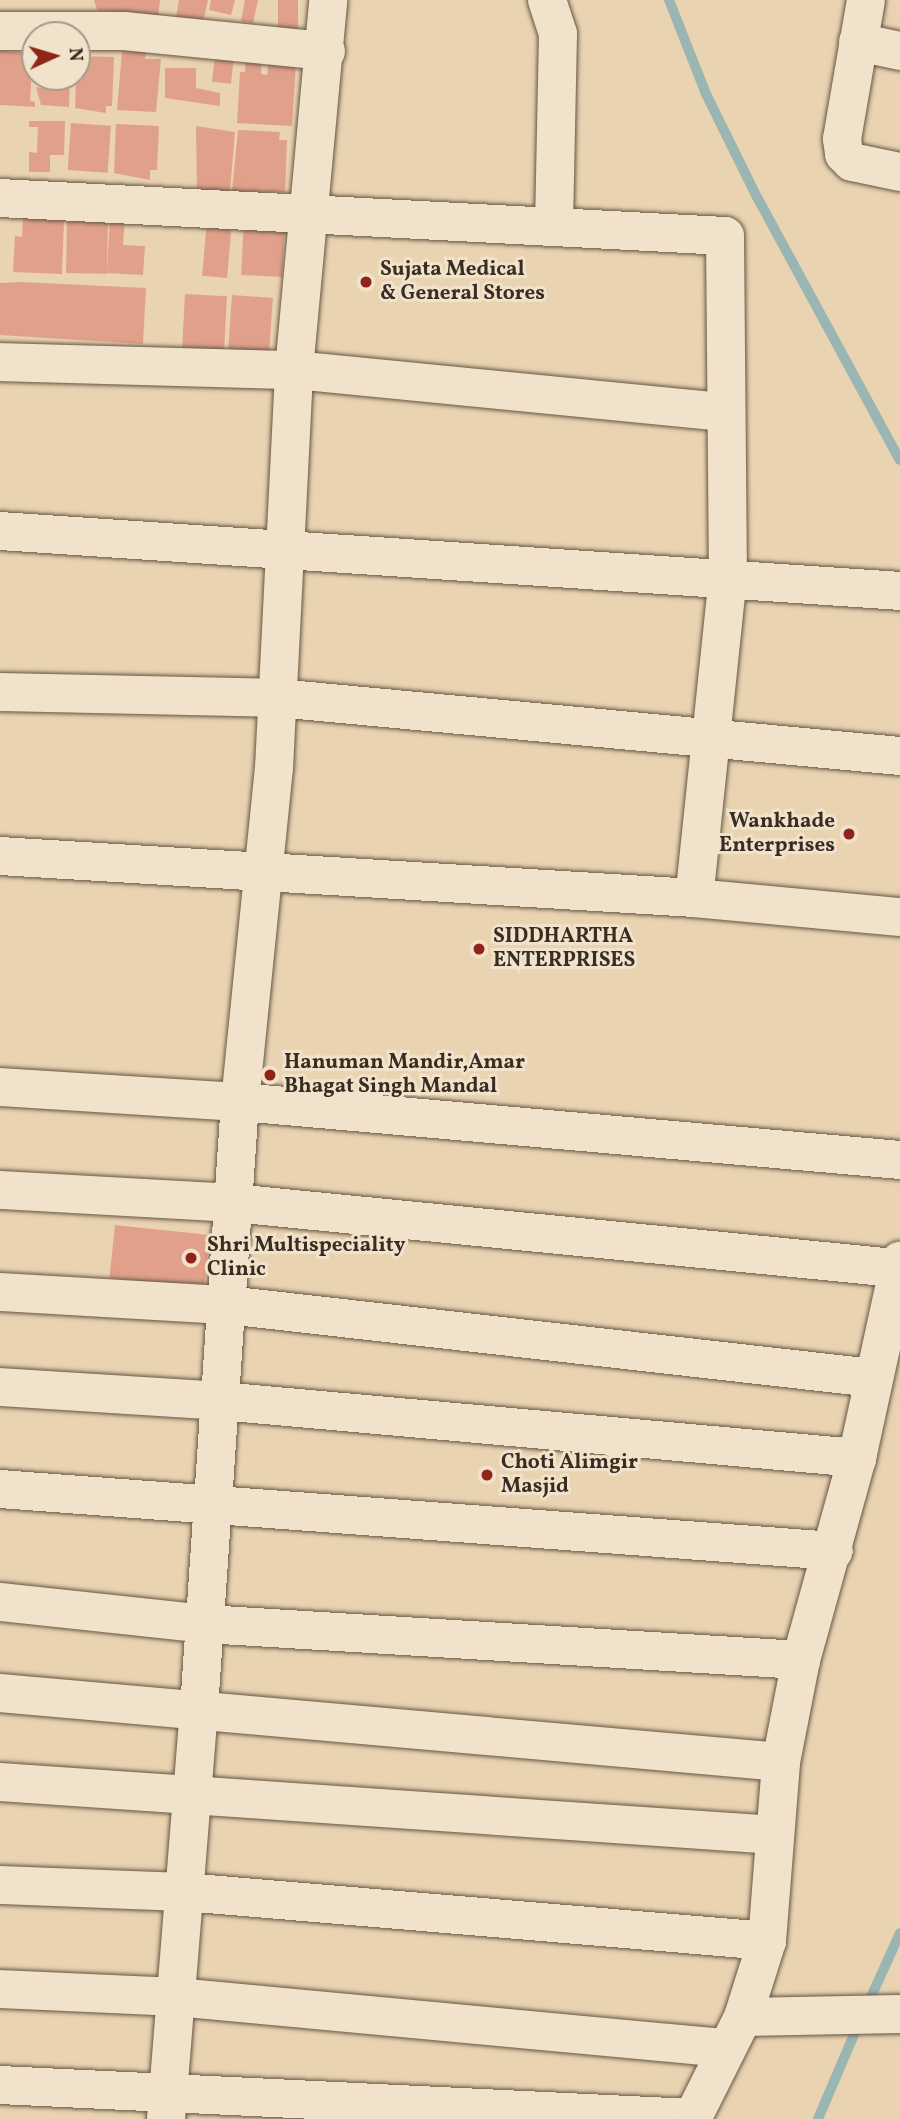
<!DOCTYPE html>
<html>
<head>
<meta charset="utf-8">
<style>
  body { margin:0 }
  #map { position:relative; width:900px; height:2119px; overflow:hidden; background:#e9d3b0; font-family:Vollkorn,serif }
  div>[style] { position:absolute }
  .stream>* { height:10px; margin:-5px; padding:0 5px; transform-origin:5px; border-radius:5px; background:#99b6b3 }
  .building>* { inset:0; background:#e1a08a; transform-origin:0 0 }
  .roads { filter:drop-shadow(0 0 2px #655645) drop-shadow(0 0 2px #655645) }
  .minor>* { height:38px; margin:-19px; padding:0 19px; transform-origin:19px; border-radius:19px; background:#f1e2cc }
  .dots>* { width:19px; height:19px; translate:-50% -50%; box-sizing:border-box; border:4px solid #f1e2cc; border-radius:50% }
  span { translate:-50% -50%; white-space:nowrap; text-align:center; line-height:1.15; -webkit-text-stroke:6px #f1e2cc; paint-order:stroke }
  .poi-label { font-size:21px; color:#392c21; font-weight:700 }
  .left { translate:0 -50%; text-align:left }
  .right { translate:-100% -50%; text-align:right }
  .north { position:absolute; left:21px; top:21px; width:70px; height:70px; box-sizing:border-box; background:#f1e2cc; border:2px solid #a79988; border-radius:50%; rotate:86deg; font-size:19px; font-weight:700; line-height:28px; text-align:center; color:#392c21 }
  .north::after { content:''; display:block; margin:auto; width:24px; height:32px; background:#8f2418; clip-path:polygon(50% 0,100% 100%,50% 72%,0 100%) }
</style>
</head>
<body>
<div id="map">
  <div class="stream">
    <div style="left:669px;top:0;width:101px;rotate:68.5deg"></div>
    <div style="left:706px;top:94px;width:115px;rotate:63.7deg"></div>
    <div style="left:757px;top:197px;width:299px;rotate:61.5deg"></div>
    <div style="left:867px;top:2006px;width:80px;rotate:-65.7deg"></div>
    <div style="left:818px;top:2119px;width:104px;rotate:-66.9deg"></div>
  </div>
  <div class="building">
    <div style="clip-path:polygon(94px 0,160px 0,158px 17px,97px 10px)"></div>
    <div style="clip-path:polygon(179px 0,208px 0,203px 23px,176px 18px)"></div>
    <div style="clip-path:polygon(211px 0,235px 0,231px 15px,209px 10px)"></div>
    <div style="clip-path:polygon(245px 0,258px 0,253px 23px,241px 21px)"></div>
    <div style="left:278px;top:0;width:20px;height:30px"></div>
    <div style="clip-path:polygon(0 51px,33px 53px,30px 101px,35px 102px,35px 107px,0 105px)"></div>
    <div style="clip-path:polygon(122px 51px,146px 52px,145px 59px,161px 59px,156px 112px,117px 110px)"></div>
    <div style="left:215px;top:54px;width:19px;height:28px;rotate:6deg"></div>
    <div style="clip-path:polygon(246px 54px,262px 55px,261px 74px,267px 75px,269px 62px,296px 63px,292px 126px,237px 123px,240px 72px,245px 72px)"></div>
    <div style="clip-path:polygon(77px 56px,114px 57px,112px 106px,106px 106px,106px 113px,75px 108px)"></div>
    <div style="clip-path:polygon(165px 68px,196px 68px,196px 88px,220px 93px,220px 106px,165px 98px)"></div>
    <div style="clip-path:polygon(43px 77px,70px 77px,69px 107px,41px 105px,36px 87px,42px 88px)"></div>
    <div style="clip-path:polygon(29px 121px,65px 121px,64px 155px,50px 155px,50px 172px,29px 172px,29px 152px,37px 153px,38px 127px,29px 127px)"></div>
    <div style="left:71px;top:123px;width:40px;height:47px;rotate:4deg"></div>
    <div style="clip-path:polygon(116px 124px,159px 126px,157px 170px,150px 170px,150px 180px,114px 173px)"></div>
    <div style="clip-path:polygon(196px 126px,235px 132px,230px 191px,197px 193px)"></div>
    <div style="clip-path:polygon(238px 130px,280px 132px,279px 140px,287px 140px,285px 192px,232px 191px)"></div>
    <div style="clip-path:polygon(110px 216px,125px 216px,123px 245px,145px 246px,143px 275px,107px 273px)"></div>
    <div style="clip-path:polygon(23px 217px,64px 219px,62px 274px,13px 272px,15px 236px,22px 237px)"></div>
    <div style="left:67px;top:217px;width:41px;height:56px;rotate:1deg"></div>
    <div style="left:244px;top:219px;width:41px;height:56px;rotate:3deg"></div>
    <div style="left:207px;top:220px;width:25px;height:56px;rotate:5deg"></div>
    <div style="clip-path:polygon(21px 282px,146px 288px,143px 344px,0 335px,0 283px)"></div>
    <div style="left:185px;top:294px;width:42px;height:56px;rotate:3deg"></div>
    <div style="left:232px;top:295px;width:41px;height:56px;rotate:4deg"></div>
    <div style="left:115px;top:1225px;width:95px;height:53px;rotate:6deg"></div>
  </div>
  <div class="roads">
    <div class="minor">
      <div style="left:547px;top:0;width:36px;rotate:72deg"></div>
      <div style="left:558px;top:34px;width:193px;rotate:91.2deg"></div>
      <div style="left:866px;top:0;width:141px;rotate:99.8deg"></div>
      <div style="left:842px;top:139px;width:15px;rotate:82deg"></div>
      <div style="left:844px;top:154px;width:11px;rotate:45deg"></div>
      <div style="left:852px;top:162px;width:49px;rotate:11.8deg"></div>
      <div style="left:0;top:31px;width:124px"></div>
      <div style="left:124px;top:31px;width:203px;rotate:5.7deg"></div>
      <div style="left:858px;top:42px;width:43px;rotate:12.1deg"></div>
      <div style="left:0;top:198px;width:726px;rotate:3deg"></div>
      <div style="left:725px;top:236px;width:340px;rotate:89.5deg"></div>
      <div style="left:728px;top:576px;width:324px;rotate:96deg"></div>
      <div style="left:0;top:362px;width:294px;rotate:1.6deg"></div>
      <div style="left:294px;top:370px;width:434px;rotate:5.6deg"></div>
      <div style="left:0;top:531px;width:902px;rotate:3.81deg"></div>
      <div style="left:0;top:692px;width:277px;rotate:1.2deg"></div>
      <div style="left:277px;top:698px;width:626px;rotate:5.32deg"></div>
      <div style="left:0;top:856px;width:695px;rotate:3.46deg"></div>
      <div style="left:694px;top:898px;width:207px;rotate:5.3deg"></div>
      <div style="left:0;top:1087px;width:240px;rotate:3.6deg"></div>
      <div style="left:240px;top:1102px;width:663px;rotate:5.02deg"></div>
      <div style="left:0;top:1190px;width:233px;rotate:3.2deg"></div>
      <div style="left:233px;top:1203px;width:665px;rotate:5.61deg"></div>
      <div style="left:0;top:1292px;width:227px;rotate:3.3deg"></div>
      <div style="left:227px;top:1305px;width:650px;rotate:6.45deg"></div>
      <div style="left:0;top:1387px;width:220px;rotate:3.6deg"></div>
      <div style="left:220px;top:1401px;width:640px;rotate:5.11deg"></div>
      <div style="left:0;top:1489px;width:836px;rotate:4.25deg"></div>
      <div style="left:0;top:1602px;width:206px;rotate:6.1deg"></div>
      <div style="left:205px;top:1624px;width:597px;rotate:3.46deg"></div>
      <div style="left:0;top:1693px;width:784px;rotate:5.05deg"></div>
      <div style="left:0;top:1782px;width:777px;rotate:3.91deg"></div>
      <div style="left:0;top:1885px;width:184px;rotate:2.2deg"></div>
      <div style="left:184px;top:1892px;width:585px;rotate:4.8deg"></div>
      <div style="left:0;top:1989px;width:176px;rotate:2.6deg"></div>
      <div style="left:176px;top:1997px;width:550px;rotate:5.32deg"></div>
      <div style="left:743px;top:2017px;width:157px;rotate:-1.1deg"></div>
      <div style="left:0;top:2085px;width:694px;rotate:2.73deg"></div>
      <div style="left:166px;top:2119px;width:411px;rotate:-85.4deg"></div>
      <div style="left:199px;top:1709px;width:608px;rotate:-86.14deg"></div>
      <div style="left:240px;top:1102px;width:336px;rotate:-84.2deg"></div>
      <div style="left:274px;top:768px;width:399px;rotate:-87.1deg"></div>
      <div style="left:294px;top:370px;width:372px;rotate:-84.7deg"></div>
      <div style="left:692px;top:2119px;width:114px;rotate:-63.4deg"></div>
      <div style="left:743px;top:2017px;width:80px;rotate:-72.5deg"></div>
      <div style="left:767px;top:1941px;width:180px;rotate:-85.5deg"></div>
      <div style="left:781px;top:1762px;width:104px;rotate:-78.9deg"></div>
      <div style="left:801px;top:1660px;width:210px;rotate:-74.5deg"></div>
      <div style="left:857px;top:1458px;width:202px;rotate:-77.7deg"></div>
    </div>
  </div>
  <div class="dots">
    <div style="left:366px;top:282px;background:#8f2418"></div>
    <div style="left:849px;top:834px;background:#8f2418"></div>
    <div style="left:479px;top:949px;background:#8f2418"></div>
    <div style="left:270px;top:1075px;background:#8f2418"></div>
    <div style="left:191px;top:1258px;background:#8f2418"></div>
    <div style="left:487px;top:1475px;background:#8f2418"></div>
  </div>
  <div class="poi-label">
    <span class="left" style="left:380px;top:282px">Sujata Medical<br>&amp; General Stores</span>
    <span class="right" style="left:835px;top:834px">Wankhade<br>Enterprises</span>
    <span class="left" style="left:493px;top:949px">SIDDHARTHA<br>ENTERPRISES</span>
    <span class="left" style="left:284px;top:1075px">Hanuman Mandir,Amar<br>Bhagat Singh Mandal</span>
    <span class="left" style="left:207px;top:1258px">Shri Multispeciality<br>Clinic</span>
    <span class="left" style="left:501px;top:1475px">Choti Alimgir<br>Masjid</span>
  </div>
  <div class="north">N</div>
</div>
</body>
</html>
